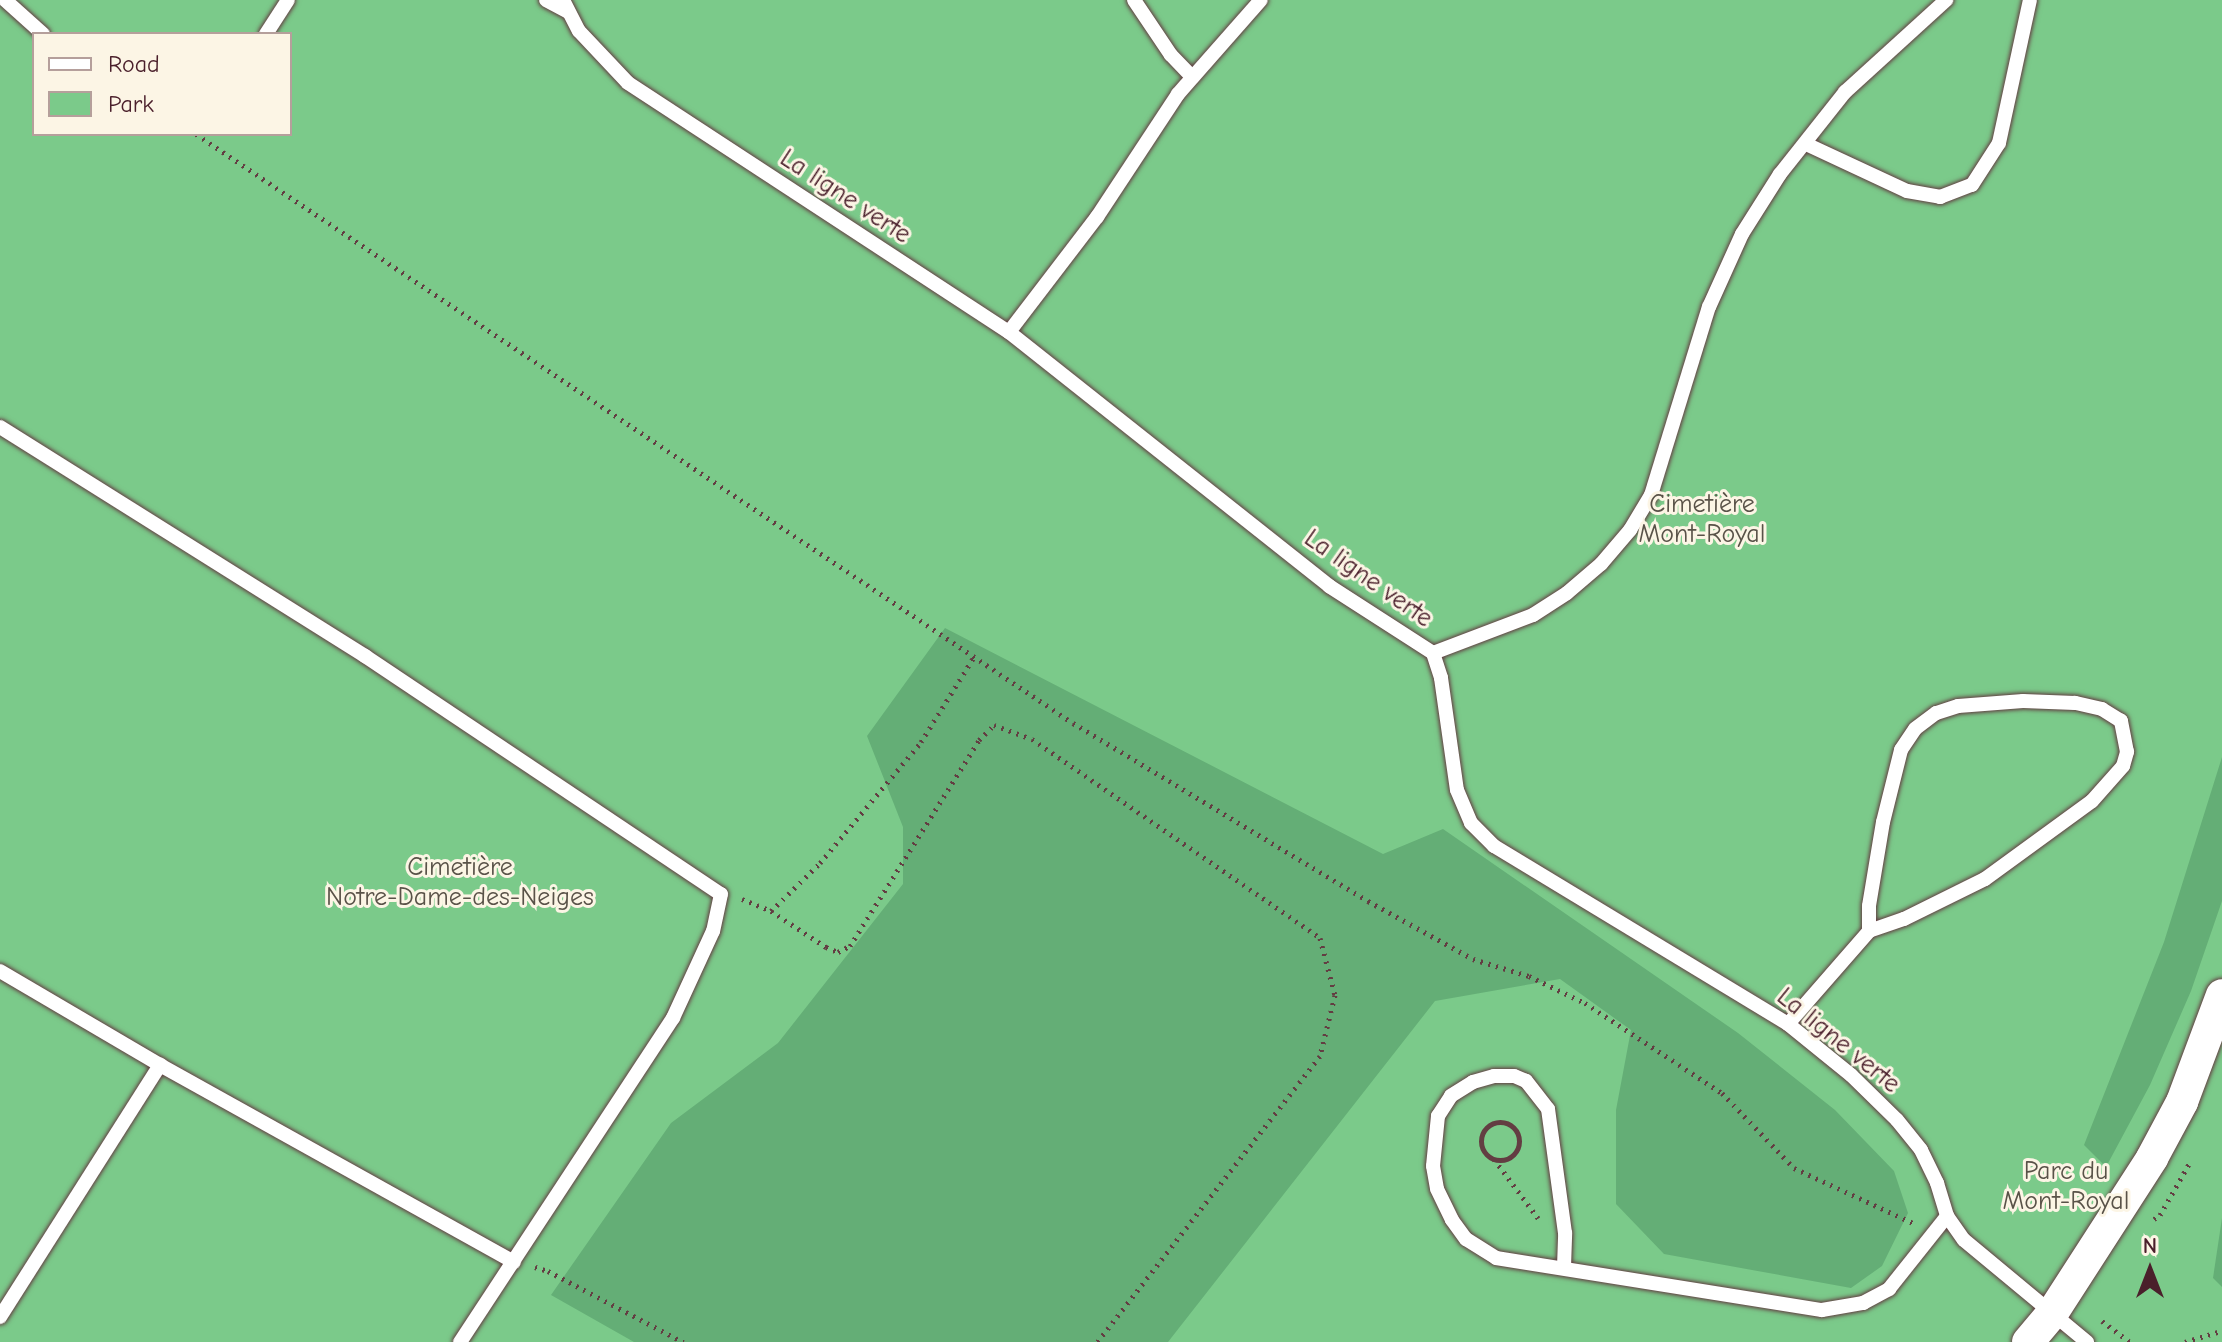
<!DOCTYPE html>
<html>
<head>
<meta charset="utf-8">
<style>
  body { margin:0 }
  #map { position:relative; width:2222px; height:1342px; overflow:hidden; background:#eee4c4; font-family:"Comic Neue",sans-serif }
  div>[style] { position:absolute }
  .green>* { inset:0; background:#7bca8a }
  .forest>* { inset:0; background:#64ae76 }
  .path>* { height:5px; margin-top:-2.5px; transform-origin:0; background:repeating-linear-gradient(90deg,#633d42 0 2px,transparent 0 8px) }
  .path>.ring { margin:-2.5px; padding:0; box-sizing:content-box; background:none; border:5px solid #633d42; border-radius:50% }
  .roads { filter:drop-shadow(0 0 2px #633d42) drop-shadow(0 0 2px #633d42) }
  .service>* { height:14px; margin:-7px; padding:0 7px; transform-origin:7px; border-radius:7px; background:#fff }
  .tertiary>* { height:32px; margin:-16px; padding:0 16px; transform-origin:16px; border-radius:16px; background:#fff }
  span { translate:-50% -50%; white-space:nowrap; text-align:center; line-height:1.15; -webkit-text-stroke:6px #fcf5e5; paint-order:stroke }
  .street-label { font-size:26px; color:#4a1f2b }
  .park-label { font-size:26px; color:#595248 }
  .legend { position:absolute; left:32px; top:32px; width:260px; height:104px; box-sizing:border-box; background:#fcf5e5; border:2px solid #b59f9b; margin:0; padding:10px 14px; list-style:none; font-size:24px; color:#4a1f2b }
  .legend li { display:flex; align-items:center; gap:16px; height:40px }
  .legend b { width:40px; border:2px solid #b59f9b }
  .north { position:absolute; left:2110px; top:1230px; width:80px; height:80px; -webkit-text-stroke:6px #fcf5e5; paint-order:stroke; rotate:0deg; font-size:22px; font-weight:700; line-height:32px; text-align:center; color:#4a1f2b }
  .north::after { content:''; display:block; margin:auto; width:28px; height:36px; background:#4a1f2b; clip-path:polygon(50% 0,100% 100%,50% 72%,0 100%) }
</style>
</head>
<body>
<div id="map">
  <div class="green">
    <div style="clip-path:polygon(evenodd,0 0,2222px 0,2222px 1342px,0 1342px,0 0,34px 34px,290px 34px,290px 134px,34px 134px,34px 34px)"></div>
  </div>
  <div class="forest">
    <div style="clip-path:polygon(945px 628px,1383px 854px,1443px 829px,1738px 1033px,1835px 1110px,1894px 1171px,1908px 1213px,1882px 1266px,1851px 1288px,1664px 1254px,1616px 1204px,1616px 1110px,1631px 1030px,1560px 979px,1435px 1001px,1168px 1342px,634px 1342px,551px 1295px,671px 1123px,778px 1043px,903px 884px,903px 827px,867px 736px)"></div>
    <div style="clip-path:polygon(2222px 757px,2222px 901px,2191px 991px,2150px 1085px,2106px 1167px,2084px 1145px,2164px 942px)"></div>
    <div style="clip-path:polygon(2222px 1218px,2222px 1287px,2213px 1278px)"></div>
  </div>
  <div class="path">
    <div style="left:196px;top:134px;width:1056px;rotate:33.89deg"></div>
    <div style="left:1073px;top:723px;width:345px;rotate:31.1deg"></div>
    <div style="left:1368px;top:901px;width:120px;rotate:28.9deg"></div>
    <div style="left:1473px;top:959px;width:59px;rotate:16.9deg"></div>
    <div style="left:1529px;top:976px;width:62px;rotate:25.7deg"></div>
    <div style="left:1585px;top:1003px;width:164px;rotate:33.3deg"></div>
    <div style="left:1722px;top:1093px;width:104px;rotate:46.2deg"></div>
    <div style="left:1794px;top:1168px;width:133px;rotate:24.8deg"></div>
    <div style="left:742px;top:899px;width:31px;rotate:22deg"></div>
    <div style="left:771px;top:911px;width:66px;rotate:33.2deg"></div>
    <div style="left:826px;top:947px;width:13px;rotate:23deg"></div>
    <div style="left:838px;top:952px;width:13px;rotate:-27deg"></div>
    <div style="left:850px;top:946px;width:243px;rotate:-57.9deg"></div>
    <div style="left:979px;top:740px;width:21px;rotate:-45deg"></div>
    <div style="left:994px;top:725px;width:40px;rotate:20.2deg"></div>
    <div style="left:1032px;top:739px;width:350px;rotate:34.6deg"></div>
    <div style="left:1320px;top:938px;width:59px;rotate:75.3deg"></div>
    <div style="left:1335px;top:995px;width:63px;rotate:103.8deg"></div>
    <div style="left:1320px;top:1056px;width:363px;rotate:127.9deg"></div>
    <div style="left:771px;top:911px;width:69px;rotate:-44.4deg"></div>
    <div style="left:820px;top:863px;width:158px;rotate:-50.1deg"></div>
    <div style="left:921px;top:742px;width:100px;rotate:-58.1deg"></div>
    <div class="ring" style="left:1481px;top:1122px;width:33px;height:33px"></div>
    <div style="left:1494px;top:1159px;width:74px;rotate:53.3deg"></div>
    <div style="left:2154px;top:1219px;width:7px;rotate:-34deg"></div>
    <div style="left:2160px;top:1215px;width:59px;rotate:-60.4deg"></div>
    <div style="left:535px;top:1267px;width:14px;rotate:17deg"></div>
    <div style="left:548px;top:1271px;width:153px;rotate:27.7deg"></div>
    <div style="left:2102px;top:1321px;width:35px;rotate:37deg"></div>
    <div style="left:2185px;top:1342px;width:39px;rotate:-17deg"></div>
  </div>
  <div class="roads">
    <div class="service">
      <div style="left:5px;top:0;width:51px;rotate:41.8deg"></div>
      <div style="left:546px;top:0;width:24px;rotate:28deg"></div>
      <div style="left:563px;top:0;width:35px;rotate:63deg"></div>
      <div style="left:579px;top:31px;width:71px;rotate:46.7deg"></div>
      <div style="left:628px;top:83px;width:455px;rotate:33.2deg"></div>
      <div style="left:1009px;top:332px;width:409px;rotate:38.4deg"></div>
      <div style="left:1329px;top:586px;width:124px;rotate:32.8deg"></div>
      <div style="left:1433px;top:653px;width:26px;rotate:72deg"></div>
      <div style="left:1441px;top:678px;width:113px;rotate:81.9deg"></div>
      <div style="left:1457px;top:790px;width:36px;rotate:67deg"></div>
      <div style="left:1471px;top:823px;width:33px;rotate:45deg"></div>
      <div style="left:1494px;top:846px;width:344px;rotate:31.2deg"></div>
      <div style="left:1788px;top:1024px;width:81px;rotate:39deg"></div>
      <div style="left:1851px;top:1075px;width:64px;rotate:44.4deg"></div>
      <div style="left:1897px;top:1120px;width:38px;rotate:51deg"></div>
      <div style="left:1921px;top:1150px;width:37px;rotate:64deg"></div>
      <div style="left:1937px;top:1183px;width:34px;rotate:73deg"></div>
      <div style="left:1947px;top:1216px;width:29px;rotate:55deg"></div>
      <div style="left:1964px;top:1240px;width:160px;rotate:39.7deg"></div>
      <div style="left:1134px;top:0;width:66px;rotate:56.1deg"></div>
      <div style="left:1171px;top:55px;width:30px;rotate:46deg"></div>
      <div style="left:266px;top:34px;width:40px;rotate:-57.1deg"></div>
      <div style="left:1806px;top:144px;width:111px;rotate:25deg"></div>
      <div style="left:1907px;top:191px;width:34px;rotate:10deg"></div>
      <div style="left:1940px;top:197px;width:34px;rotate:-21deg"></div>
      <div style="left:1972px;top:185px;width:50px;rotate:-57.3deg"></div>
      <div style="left:1999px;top:143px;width:146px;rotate:-77.8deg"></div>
      <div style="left:1009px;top:332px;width:145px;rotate:-52.6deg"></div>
      <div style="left:1097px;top:217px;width:147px;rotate:-56.6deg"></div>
      <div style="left:1178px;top:94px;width:125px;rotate:-48.6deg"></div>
      <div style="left:0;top:427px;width:431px;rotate:32.1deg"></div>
      <div style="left:365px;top:656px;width:428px;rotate:33.8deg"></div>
      <div style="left:721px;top:894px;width:38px;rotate:102deg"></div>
      <div style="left:713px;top:931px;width:96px;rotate:114.7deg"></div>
      <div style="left:673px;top:1018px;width:388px;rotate:123.3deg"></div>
      <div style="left:1433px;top:653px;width:107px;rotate:-20.8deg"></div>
      <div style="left:1533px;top:615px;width:40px;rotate:-32.9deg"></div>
      <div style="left:1567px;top:593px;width:45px;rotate:-40.5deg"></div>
      <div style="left:1601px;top:564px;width:45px;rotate:-49.5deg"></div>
      <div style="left:1630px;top:530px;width:41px;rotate:-59deg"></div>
      <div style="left:1651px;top:495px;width:197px;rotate:-72.9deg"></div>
      <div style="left:1709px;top:307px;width:80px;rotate:-65.7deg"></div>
      <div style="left:1742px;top:234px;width:71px;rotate:-57.7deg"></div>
      <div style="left:1780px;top:174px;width:105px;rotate:-51.6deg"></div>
      <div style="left:1845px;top:92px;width:137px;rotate:-42.3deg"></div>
      <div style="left:0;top:971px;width:186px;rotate:30.4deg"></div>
      <div style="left:160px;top:1065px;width:405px;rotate:29.1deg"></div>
      <div style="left:1788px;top:1024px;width:123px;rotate:-48.9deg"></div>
      <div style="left:1869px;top:931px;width:37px;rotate:-19deg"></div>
      <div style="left:1904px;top:919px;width:90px;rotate:-26.3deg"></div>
      <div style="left:1985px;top:879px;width:132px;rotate:-36.1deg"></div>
      <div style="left:2092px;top:801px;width:47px;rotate:-48.5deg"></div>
      <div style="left:2123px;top:766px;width:15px;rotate:-74deg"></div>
      <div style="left:2127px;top:752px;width:32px;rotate:-101deg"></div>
      <div style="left:2121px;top:721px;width:22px;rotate:-148deg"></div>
      <div style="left:2102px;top:709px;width:28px;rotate:-167deg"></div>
      <div style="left:2075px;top:703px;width:52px;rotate:-177.8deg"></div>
      <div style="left:2023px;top:701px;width:65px;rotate:175.6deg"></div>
      <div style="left:1958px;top:706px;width:23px;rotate:162deg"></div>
      <div style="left:1936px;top:713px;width:26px;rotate:143deg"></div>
      <div style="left:1915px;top:729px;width:25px;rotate:124deg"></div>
      <div style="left:1901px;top:750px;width:74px;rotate:104deg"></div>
      <div style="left:1883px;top:822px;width:85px;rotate:99.5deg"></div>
      <div style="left:1869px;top:906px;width:25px;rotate:90deg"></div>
      <div style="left:1564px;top:1267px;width:34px;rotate:-88deg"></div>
      <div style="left:1565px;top:1233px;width:125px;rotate:-97.8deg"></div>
      <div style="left:1548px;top:1109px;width:36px;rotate:-128deg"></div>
      <div style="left:1526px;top:1081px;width:13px;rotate:-157deg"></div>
      <div style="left:1514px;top:1076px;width:20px;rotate:180deg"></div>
      <div style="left:1494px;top:1076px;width:22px;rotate:164deg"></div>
      <div style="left:1473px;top:1082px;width:26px;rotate:148deg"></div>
      <div style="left:1451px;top:1096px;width:24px;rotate:123deg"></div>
      <div style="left:1438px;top:1116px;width:50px;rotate:95.7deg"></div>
      <div style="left:1433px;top:1166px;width:23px;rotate:80deg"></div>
      <div style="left:1437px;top:1189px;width:34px;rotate:64deg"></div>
      <div style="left:1452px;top:1220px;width:24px;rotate:54deg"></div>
      <div style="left:1466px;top:1239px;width:36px;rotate:32deg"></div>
      <div style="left:1496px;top:1258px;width:330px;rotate:9.1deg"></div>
      <div style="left:1822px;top:1310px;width:42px;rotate:-9.7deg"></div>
      <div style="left:1863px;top:1303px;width:30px;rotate:-28deg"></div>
      <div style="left:1889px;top:1289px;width:93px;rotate:-51.5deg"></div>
      <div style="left:0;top:1317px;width:299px;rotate:-57.6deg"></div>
    </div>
    <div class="tertiary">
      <div style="left:2028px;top:1342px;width:35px;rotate:-50deg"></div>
      <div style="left:2051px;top:1315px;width:187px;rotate:-57.2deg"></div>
      <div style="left:2152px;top:1158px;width:64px;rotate:-61.8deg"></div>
      <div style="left:2182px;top:1102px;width:114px;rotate:-69.5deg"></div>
    </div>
  </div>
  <div class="street-label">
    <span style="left:845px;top:197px;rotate:33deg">La ligne verte</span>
    <span style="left:1368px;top:579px;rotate:35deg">La ligne verte</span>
    <span style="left:1838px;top:1041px;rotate:39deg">La ligne verte</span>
  </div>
  <div class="park-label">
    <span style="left:1702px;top:520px">Cimetière<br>Mont-Royal</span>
    <span style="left:460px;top:883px">Cimetière<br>Notre-Dame-des-Neiges</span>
    <span style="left:2066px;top:1187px">Parc du<br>Mont-Royal</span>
  </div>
  <ul class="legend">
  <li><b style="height:10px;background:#fff"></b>Road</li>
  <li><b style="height:22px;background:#7bca8a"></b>Park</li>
  </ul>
  <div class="north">N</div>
</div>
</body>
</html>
